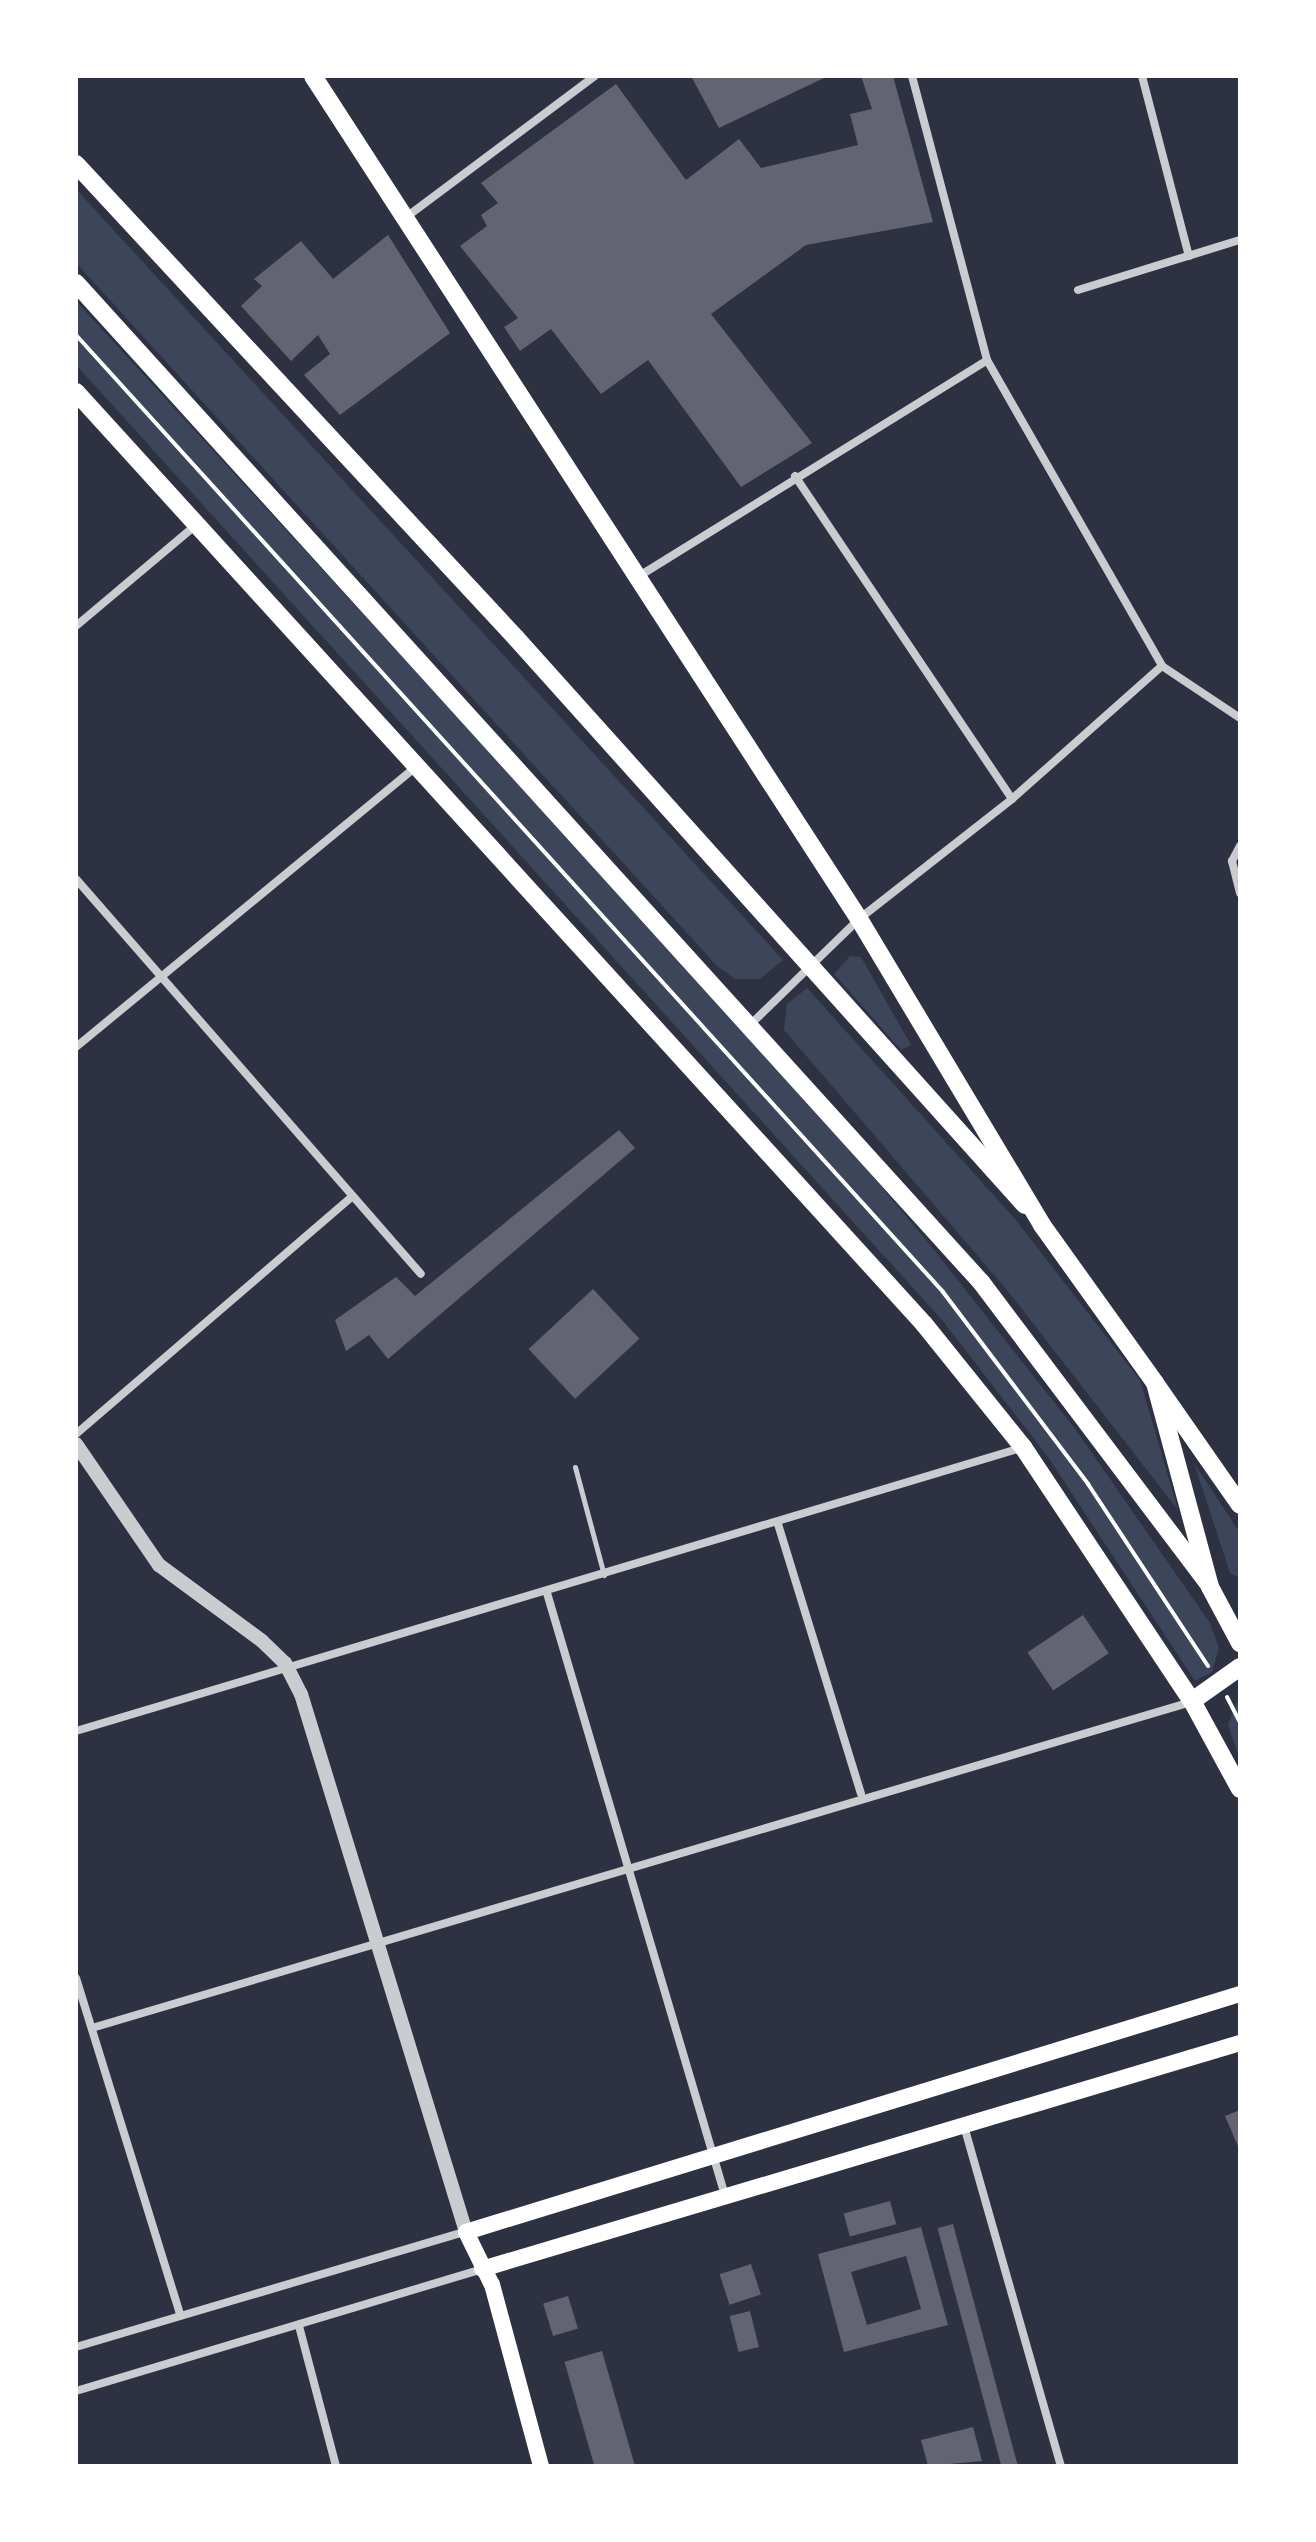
<!DOCTYPE html>
<html>
<head>
<meta charset="utf-8">
<style>
  body { margin:0 }
  #map { position:relative; width:1316px; height:2542px; overflow:hidden; background:#2d3142; font-family:Overpass,sans-serif }
  div>[style] { position:absolute }
  .green>* { inset:0; background:#3c4559 }
  .building>* { inset:0; background:#626471; transform-origin:0 0 }
  .path>* { height:4px; margin:-2px; padding:0 2px; transform-origin:2px; border-radius:2px; background:#fff }
  .service>* { height:5px; margin:-2.5px; padding:0 2.5px; transform-origin:2.5px; border-radius:2.5px; background:#caccd0 }
  .minor>* { height:8px; margin:-4px; padding:0 4px; transform-origin:4px; border-radius:4px; background:#caccd0 }
  .tertiary>* { height:14px; margin:-7px; padding:0 7px; transform-origin:7px; border-radius:7px; background:#caccd0 }
  .secondary>* { height:16px; margin:-8px; padding:0 8px; transform-origin:8px; border-radius:8px; background:#fff }
  .primary>* { height:18px; margin:-9px; padding:0 9px; transform-origin:9px; border-radius:9px; background:#fff }
  .trunk>* { height:18px; margin:-9px; padding:0 9px; transform-origin:9px; border-radius:9px; background:#fff }
  span { translate:-50% -50%; white-space:nowrap; text-align:center; line-height:1.15; -webkit-text-stroke:7px #fff; paint-order:stroke }
  .frame { position:absolute; inset:0; border:78px solid #fff; pointer-events:none }
</style>
</head>
<body>
<div id="map">
  <div class="green">
    <div style="clip-path:polygon(76px 189px,783px 960px,760px 979px,735px 979px,717px 966px,76px 263px)"></div>
    <div style="clip-path:polygon(76px 301px,801px 1091px,927px 1241px,1076px 1430px,1210px 1623px,1219px 1648px,1212px 1672px,1195px 1681px,1048px 1457px,942px 1320px,76px 365px)"></div>
    <div style="clip-path:polygon(850px 956px,861px 957px,911px 1045px,901px 1050px,834px 974px)"></div>
    <div style="clip-path:polygon(807px 988px,1015px 1219px,1140px 1380px,1178px 1510px,1007px 1290px,784px 1030px,787px 1004px)"></div>
    <div style="clip-path:polygon(1194px 1463px,1240px 1533px,1240px 1578px,1230px 1573px)"></div>
    <div style="clip-path:polygon(1240px 1694px,1240px 1760px,1228px 1725px)"></div>
  </div>
  <div class="building">
    <div style="clip-path:polygon(691px 76px,828px 76px,719px 128px)"></div>
    <div style="clip-path:polygon(861px 76px,893px 76px,933px 222px,806px 245px,711px 314px,812px 443px,741px 487px,648px 360px,601px 394px,551px 329px,520px 351px,504px 327px,518px 318px,460px 246px,487px 226px,481px 215px,498px 203px,481px 183px,616px 84px,686px 180px,739px 139px,761px 168px,858px 145px,850px 114px,872px 109px)"></div>
    <div style="clip-path:polygon(388px 235px,450px 333px,340px 415px,304px 375px,330px 354px,318px 335px,291px 361px,241px 306px,262px 286px,254px 279px,301px 241px,333px 279px)"></div>
    <div style="clip-path:polygon(619px 1130px,635px 1148px,388px 1359px,369px 1335px,346px 1351px,335px 1320px,396px 1277px,415px 1296px)"></div>
    <div style="left:593px;top:1289px;width:68px;height:88px;rotate:47deg"></div>
    <div style="left:1083px;top:1615px;width:46px;height:67px;rotate:56deg"></div>
    <div style="clip-path:polygon(1240px 2110px,1240px 2151px,1225px 2116px)"></div>
    <div style="left:890px;top:2201px;width:24px;height:48px;rotate:75deg"></div>
    <div style="left:953px;top:2224px;width:251px;height:16px;rotate:75deg"></div>
    <div style="clip-path:polygon(evenodd,921px 2227px,948px 2325px,844px 2352px,818px 2254px,921px 2227px,906px 2256px,921px 2309px,867px 2325px,851px 2272px,906px 2256px)"></div>
    <div style="left:751px;top:2264px;width:32px;height:33px;rotate:72deg"></div>
    <div style="left:568px;top:2296px;width:34px;height:26px;rotate:73deg"></div>
    <div style="left:750px;top:2311px;width:37px;height:21px;rotate:76deg"></div>
    <div style="left:602px;top:2351px;width:119px;height:39px;rotate:74deg"></div>
    <div style="clip-path:polygon(973px 2427px,982px 2461px,928px 2466px,921px 2440px)"></div>
  </div>
  <div class="path">
    <div style="left:76px;top:335px;width:1291px;rotate:47.82deg"></div>
    <div style="left:943px;top:1292px;width:241px;rotate:52.9deg"></div>
    <div style="left:1088px;top:1484px;width:218px;rotate:56.6deg"></div>
    <div style="left:1227px;top:1697px;width:28px;rotate:63deg"></div>
  </div>
  <div class="service">
    <div style="left:575px;top:1467px;width:112px;rotate:75deg"></div>
  </div>
  <div class="minor">
    <div style="left:912px;top:76px;width:294px;rotate:75.2deg"></div>
    <div style="left:987px;top:360px;width:353px;rotate:60.2deg"></div>
    <div style="left:1162px;top:666px;width:94px;rotate:33.7deg"></div>
    <div style="left:1142px;top:76px;width:186px;rotate:75.4deg"></div>
    <div style="left:405px;top:218px;width:237px;rotate:-36.8deg"></div>
    <div style="left:1078px;top:290px;width:170px;rotate:-17.2deg"></div>
    <div style="left:795px;top:476px;width:389px;rotate:56.1deg"></div>
    <div style="left:636px;top:578px;width:413px;rotate:-31.8deg"></div>
    <div style="left:76px;top:626px;width:157px;rotate:-40.1deg"></div>
    <div style="left:1240px;top:846px;width:17px;rotate:118deg"></div>
    <div style="left:1232px;top:861px;width:33px;rotate:76deg"></div>
    <div style="left:76px;top:879px;width:524px;rotate:48.87deg"></div>
    <div style="left:753px;top:1022px;width:148px;rotate:-44.2deg"></div>
    <div style="left:859px;top:919px;width:194px;rotate:-38.1deg"></div>
    <div style="left:1012px;top:799px;width:200px;rotate:-41.6deg"></div>
    <div style="left:76px;top:1047px;width:440px;rotate:-39.5deg"></div>
    <div style="left:76px;top:1434px;width:365px;rotate:-40.7deg"></div>
    <div style="left:778px;top:1524px;width:282px;rotate:72.9deg"></div>
    <div style="left:547px;top:1593px;width:632px;rotate:73.54deg"></div>
    <div style="left:76px;top:1731px;width:986px;rotate:-16.67deg"></div>
    <div style="left:76px;top:1978px;width:353px;rotate:72.8deg"></div>
    <div style="left:92px;top:2028px;width:1146px;rotate:-16.52deg"></div>
    <div style="left:964px;top:2126px;width:354px;rotate:74.1deg"></div>
    <div style="left:299px;top:2326px;width:145px;rotate:75.2deg"></div>
    <div style="left:76px;top:2347px;width:406px;rotate:-16.5deg"></div>
    <div style="left:76px;top:2391px;width:424px;rotate:-16.7deg"></div>
  </div>
  <div class="tertiary">
    <div style="left:76px;top:1444px;width:147px;rotate:55.6deg"></div>
    <div style="left:159px;top:1565px;width:128px;rotate:36.4deg"></div>
    <div style="left:262px;top:1641px;width:32px;rotate:44deg"></div>
    <div style="left:285px;top:1663px;width:35px;rotate:63deg"></div>
    <div style="left:301px;top:1694px;width:563px;rotate:72.95deg"></div>
  </div>
  <div class="secondary">
    <div style="left:482px;top:2269px;width:791px;rotate:-16.6deg"></div>
    <div style="left:541px;top:2466px;width:188px;rotate:-105.1deg"></div>
    <div style="left:492px;top:2285px;width:59px;rotate:-116.1deg"></div>
    <div style="left:466px;top:2232px;width:810px;rotate:-17.09deg"></div>
  </div>
  <div class="primary">
    <div style="left:76px;top:164px;width:647px;rotate:47.13deg"></div>
    <div style="left:516px;top:638px;width:762px;rotate:48.09deg"></div>
    <div style="left:76px;top:283px;width:1348px;rotate:47.83deg"></div>
    <div style="left:981px;top:1282px;width:379px;rotate:53deg"></div>
    <div style="left:1157px;top:1386px;width:145px;rotate:55.1deg"></div>
  </div>
  <div class="trunk">
    <div style="left:313px;top:76px;width:1004px;rotate:57.07deg"></div>
    <div style="left:859px;top:919px;width:357px;rotate:59.1deg"></div>
    <div style="left:1042px;top:1225px;width:194px;rotate:54.4deg"></div>
    <div style="left:1155px;top:1383px;width:211px;rotate:74.9deg"></div>
    <div style="left:1210px;top:1587px;width:64px;rotate:61.8deg"></div>
    <div style="left:76px;top:392px;width:1260px;rotate:47.7deg"></div>
    <div style="left:924px;top:1324px;width:158px;rotate:51.2deg"></div>
    <div style="left:1023px;top:1447px;width:305px;rotate:56.4deg"></div>
    <div style="left:1192px;top:1701px;width:100px;rotate:61.4deg"></div>
    <div style="left:1192px;top:1701px;width:59px;rotate:-35.3deg"></div>
  </div>
  <div class="frame"></div>
</div>
</body>
</html>
